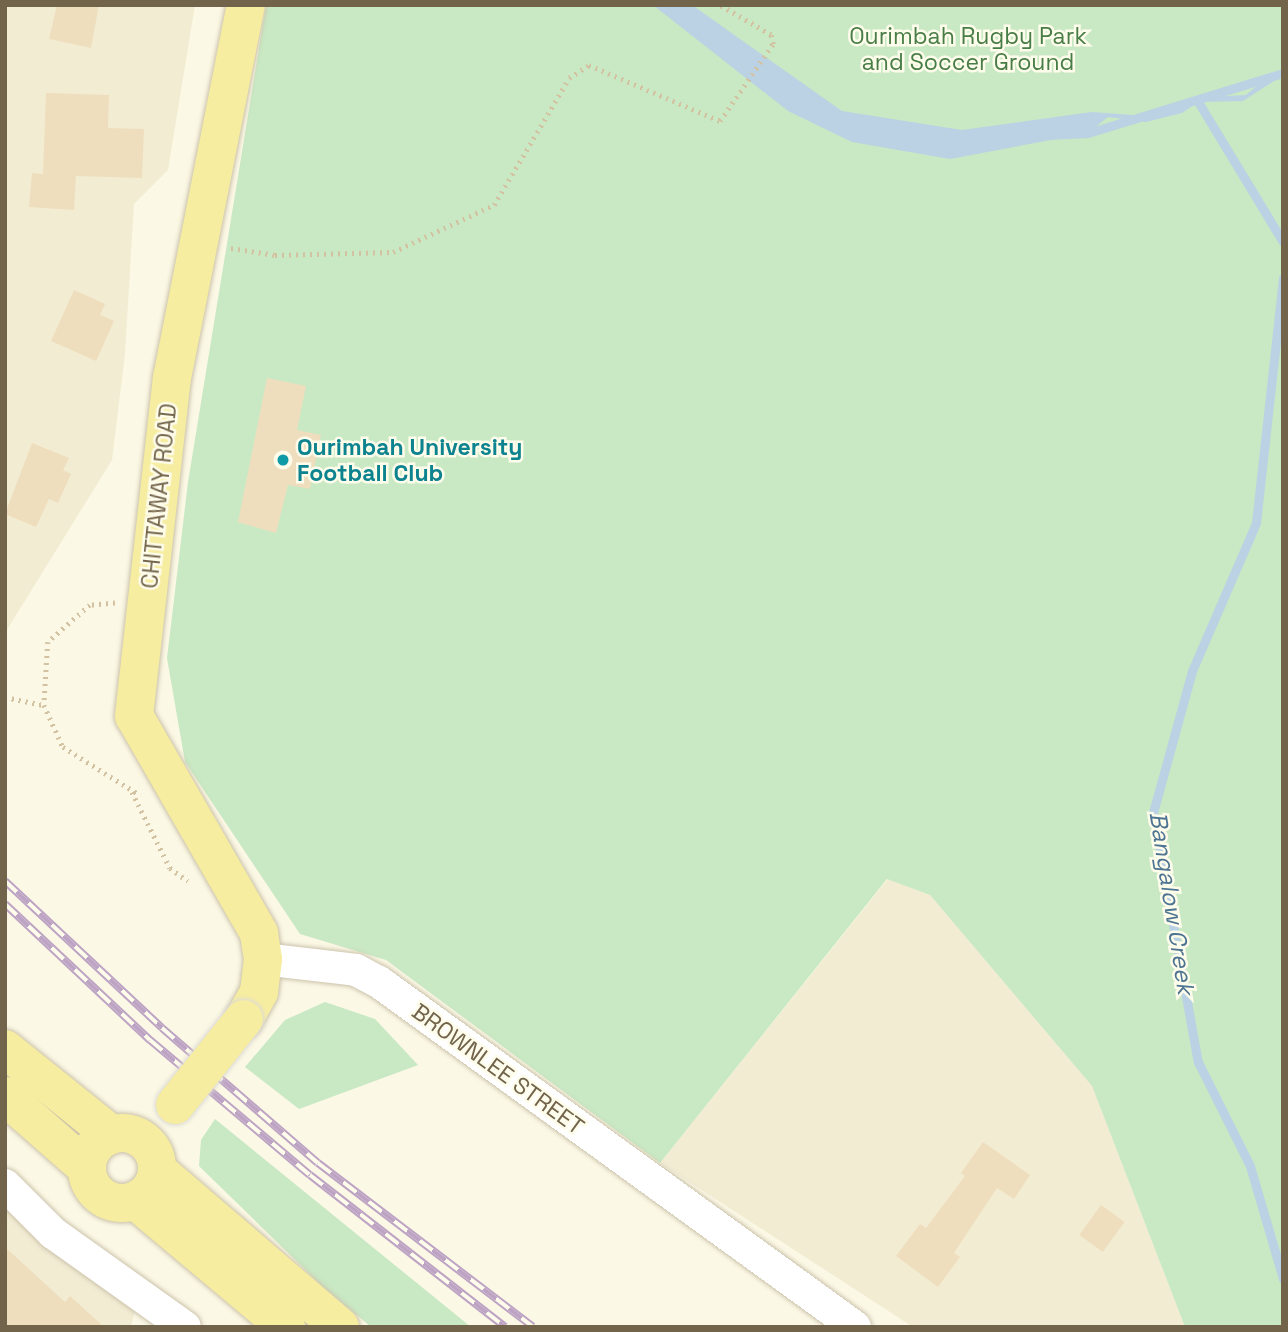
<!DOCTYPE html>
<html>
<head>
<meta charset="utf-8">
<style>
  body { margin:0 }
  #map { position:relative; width:1288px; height:1332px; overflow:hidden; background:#fbf8e5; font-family:"Space Grotesk",sans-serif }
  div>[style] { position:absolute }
  .residential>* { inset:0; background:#f2ecd3 }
  .green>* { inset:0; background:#c9e8c4 }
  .water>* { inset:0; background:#bad2e3 }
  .stream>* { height:9px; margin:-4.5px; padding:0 4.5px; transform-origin:4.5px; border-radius:4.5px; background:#bad2e3 }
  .building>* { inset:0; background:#efdebe; transform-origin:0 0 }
  .path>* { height:4.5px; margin-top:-2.25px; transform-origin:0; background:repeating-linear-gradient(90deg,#d3c2a1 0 2px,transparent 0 7px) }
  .roads { filter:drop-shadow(0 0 2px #ccc3ac) drop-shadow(0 0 2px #ccc3ac) }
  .minor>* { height:32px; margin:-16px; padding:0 16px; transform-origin:16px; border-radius:16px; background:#fff }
  .major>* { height:38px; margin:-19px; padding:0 19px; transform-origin:19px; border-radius:19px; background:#f6eda1 }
  .major>.ring { margin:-19px; padding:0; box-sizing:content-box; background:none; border:38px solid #f6eda1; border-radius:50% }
  .rail>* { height:8px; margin-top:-4px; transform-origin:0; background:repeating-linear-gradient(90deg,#fefceb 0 16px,#bea4c4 0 32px); box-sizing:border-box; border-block:2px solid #bea4c4 }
  .bridges { filter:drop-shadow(0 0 2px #dddad4) drop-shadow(0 0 2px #dddad4) }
  .major-bridge>* { height:38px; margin:-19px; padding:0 19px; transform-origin:19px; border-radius:19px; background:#f6eda1 }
  .dots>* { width:19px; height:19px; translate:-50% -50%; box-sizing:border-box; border:4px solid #fefceb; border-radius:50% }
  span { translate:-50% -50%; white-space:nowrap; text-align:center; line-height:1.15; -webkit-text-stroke:5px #fefceb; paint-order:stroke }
  .park-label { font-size:23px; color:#487d47 }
  .culture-label { font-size:23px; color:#0d838f; font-weight:700 }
  .left { translate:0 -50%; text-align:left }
  .street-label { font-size:23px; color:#72644b }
  .water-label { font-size:24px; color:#4d7492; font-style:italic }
  .frame { position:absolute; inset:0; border:7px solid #72644b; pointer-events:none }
</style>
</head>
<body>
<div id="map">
  <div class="residential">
    <div style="clip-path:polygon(5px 5px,195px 5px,168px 170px,134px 204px,125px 354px,112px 460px,5px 633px)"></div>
    <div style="clip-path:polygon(888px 879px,930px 895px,1092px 1086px,1185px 1327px,913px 1327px,660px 1163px)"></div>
    <div style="clip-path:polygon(5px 1196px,136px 1307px,131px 1327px,5px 1327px)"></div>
  </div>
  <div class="green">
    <div style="clip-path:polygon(266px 5px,1283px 5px,1283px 1327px,1185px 1327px,1092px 1086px,930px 895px,887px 879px,660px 1163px,386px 960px,300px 934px,185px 762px,167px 658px,188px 482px)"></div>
    <div style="clip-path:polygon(325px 1002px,375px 1019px,418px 1065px,299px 1109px,245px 1067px,285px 1020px)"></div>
    <div style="clip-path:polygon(215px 1119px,471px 1327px,371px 1327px,322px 1286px,199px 1166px,201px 1140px)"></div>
  </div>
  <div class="water">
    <div style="clip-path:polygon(653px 5px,692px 5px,842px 111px,962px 130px,1092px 112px,1145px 116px,1176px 110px,1192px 98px,1246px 95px,1268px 76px,1283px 70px,1283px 75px,1243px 101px,1198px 102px,1182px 113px,1146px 122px,1108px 117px,1088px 133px,950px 159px,852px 142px,788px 111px)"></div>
  </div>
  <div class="stream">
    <div style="left:1197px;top:100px;width:166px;rotate:58.8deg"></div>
    <div style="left:1027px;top:136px;width:61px;rotate:-2.8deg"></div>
    <div style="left:1088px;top:133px;width:204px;rotate:-17.1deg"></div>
    <div style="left:1283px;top:278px;width:246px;rotate:96.3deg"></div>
    <div style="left:1256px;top:523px;width:161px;rotate:113.4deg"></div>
    <div style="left:1192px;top:671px;width:147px;rotate:105.4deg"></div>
    <div style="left:1153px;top:813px;width:253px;rotate:79.8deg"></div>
    <div style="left:1198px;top:1062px;width:116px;rotate:63.4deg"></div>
    <div style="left:1250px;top:1166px;width:118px;rotate:73.7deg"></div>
  </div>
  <div class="building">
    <div style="clip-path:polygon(57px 5px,99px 5px,91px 48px,49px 39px)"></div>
    <div style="clip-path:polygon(46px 93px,109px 95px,108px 128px,144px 129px,142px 178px,76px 176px,74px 210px,29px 207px,32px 173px,43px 174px)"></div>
    <div style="clip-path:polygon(74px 290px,105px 304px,100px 315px,114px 321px,96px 361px,51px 341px)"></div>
    <div style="clip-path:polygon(267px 378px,306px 386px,297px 430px,321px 435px,310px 489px,288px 485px,276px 533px,238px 522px)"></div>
    <div style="clip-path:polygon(32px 443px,69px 458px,63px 470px,71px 474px,58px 503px,49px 499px,36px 527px,5px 514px)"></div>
    <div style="clip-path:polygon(983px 1142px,1030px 1175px,1014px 1199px,997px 1188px,954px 1253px,960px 1257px,938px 1287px,896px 1256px,920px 1224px,926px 1228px,965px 1176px,961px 1173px)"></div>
    <div style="left:1101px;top:1205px;width:29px;height:37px;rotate:36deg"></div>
    <div style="clip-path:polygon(5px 1247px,65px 1302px,70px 1296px,104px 1327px,5px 1327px)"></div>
  </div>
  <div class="path">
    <div style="left:231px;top:248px;width:45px;rotate:9deg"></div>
    <div style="left:275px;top:255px;width:118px;rotate:-1.5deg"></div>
    <div style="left:393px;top:252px;width:111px;rotate:-25deg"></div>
    <div style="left:494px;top:205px;width:147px;rotate:-59.4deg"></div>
    <div style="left:569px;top:78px;width:24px;rotate:-33deg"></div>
    <div style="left:589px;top:65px;width:142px;rotate:23.1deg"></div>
    <div style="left:720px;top:121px;width:93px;rotate:-55.5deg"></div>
    <div style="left:773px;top:44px;width:9px;rotate:-103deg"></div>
    <div style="left:771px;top:35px;width:60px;rotate:-150deg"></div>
    <div style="left:115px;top:603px;width:25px;rotate:175deg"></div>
    <div style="left:90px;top:605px;width:56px;rotate:138.6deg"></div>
    <div style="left:48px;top:642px;width:63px;rotate:93.6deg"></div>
    <div style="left:44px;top:705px;width:46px;rotate:65.7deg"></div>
    <div style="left:63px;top:747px;width:91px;rotate:31.9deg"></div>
    <div style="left:5px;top:697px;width:40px;rotate:12deg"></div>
    <div style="left:132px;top:792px;width:85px;rotate:63.4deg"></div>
    <div style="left:170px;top:868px;width:22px;rotate:36deg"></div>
  </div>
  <div class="roads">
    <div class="minor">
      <div style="left:263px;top:959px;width:94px;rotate:6.7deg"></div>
      <div style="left:356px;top:970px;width:26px;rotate:28deg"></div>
      <div style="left:379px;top:982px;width:588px;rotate:35.93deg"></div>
      <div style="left:5px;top:1185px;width:68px;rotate:45deg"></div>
      <div style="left:53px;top:1233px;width:162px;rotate:35.5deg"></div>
    </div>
    <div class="major">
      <div style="left:244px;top:1019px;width:31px;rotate:-61deg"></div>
      <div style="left:259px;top:992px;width:33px;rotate:-83deg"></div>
      <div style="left:263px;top:959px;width:26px;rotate:-99deg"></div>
      <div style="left:259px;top:933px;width:250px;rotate:-119.9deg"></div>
      <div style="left:134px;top:716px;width:340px;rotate:-83.6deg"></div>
      <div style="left:172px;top:378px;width:380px;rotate:-78.8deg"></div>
      <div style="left:5px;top:1049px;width:137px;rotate:38.8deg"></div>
      <div style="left:5px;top:1096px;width:109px;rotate:41.3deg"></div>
      <div class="ring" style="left:87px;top:1133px;width:32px;height:32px"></div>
      <div style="left:157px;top:1170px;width:241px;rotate:40.6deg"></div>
      <div style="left:136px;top:1201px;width:196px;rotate:40deg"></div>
    </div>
  </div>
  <div class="rail">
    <div style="left:5px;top:881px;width:215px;rotate:43.1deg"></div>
    <div style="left:162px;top:1028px;width:206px;rotate:40.9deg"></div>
    <div style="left:318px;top:1163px;width:270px;rotate:37.3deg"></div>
    <div style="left:5px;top:904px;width:199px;rotate:43.2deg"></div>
    <div style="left:150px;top:1040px;width:209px;rotate:40.2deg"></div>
    <div style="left:310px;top:1175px;width:247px;rotate:37.9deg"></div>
  </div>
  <div class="bridges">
    <div class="major-bridge">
      <div style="left:175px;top:1105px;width:110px;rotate:-51.3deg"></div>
    </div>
  </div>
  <div class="dots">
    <div style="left:283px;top:460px;background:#0f9aa8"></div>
  </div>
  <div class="park-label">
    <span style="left:968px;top:49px">Ourimbah Rugby Park<br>and Soccer Ground</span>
  </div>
  <div class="culture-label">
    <span class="left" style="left:297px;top:460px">Ourimbah University<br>Football Club</span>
  </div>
  <div class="street-label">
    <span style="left:159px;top:496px;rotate:-84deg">CHITTAWAY ROAD</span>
    <span style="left:498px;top:1069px;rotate:36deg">BROWNLEE STREET</span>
  </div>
  <div class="water-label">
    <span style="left:1172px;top:903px;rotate:81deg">Bangalow Creek</span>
  </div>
  <div class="frame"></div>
</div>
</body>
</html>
